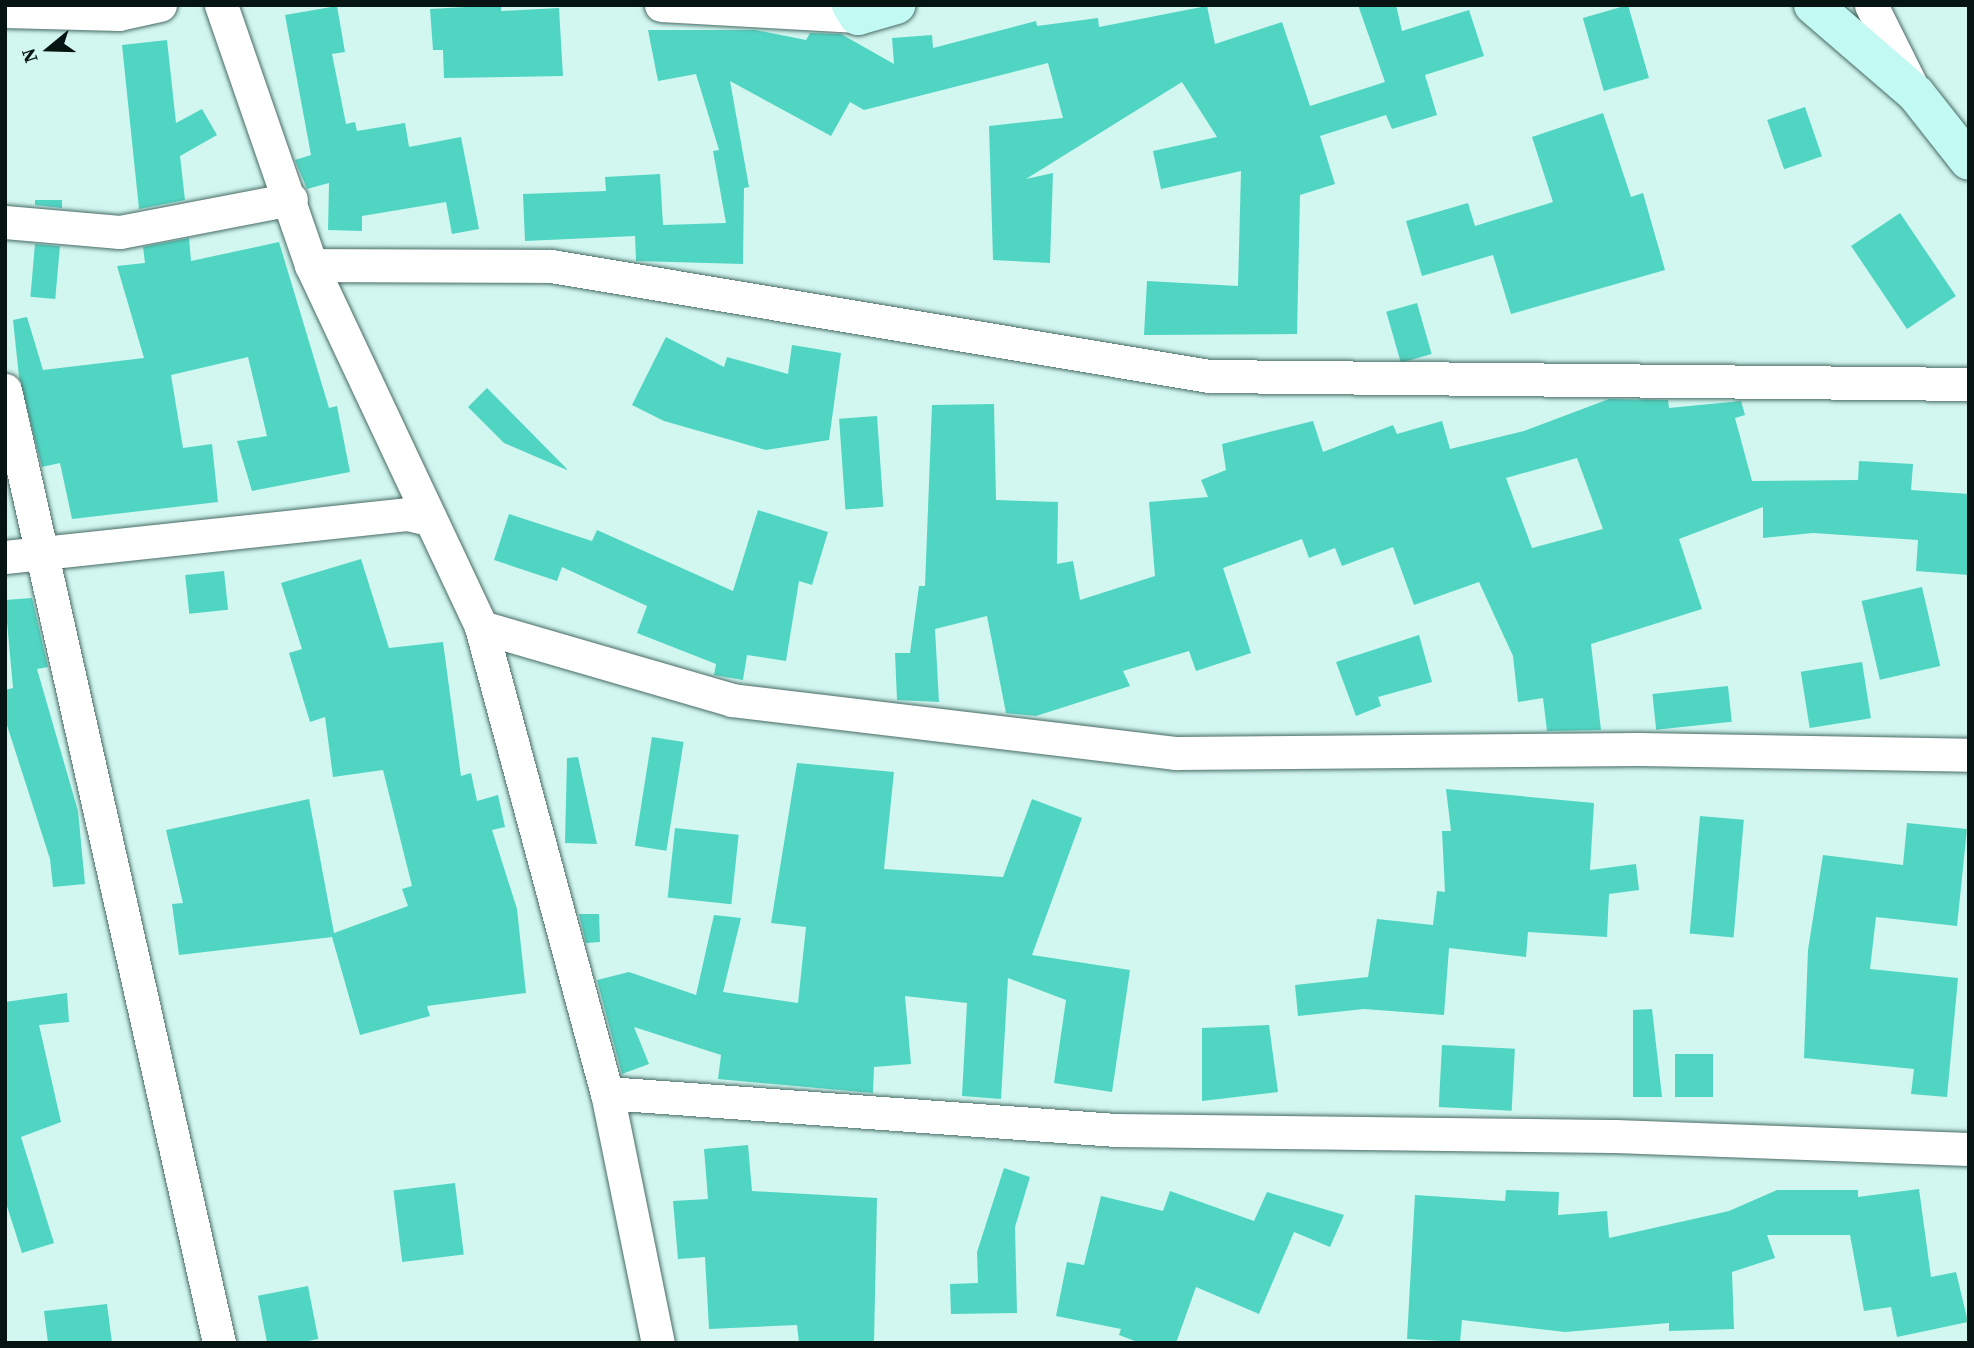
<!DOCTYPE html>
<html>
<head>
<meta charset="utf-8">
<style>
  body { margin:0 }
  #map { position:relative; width:1974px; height:1348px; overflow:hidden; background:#d1f7f0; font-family:"Source Serif 4",serif }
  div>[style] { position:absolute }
  .building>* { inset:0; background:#51d5c3; transform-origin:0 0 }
  .roads { filter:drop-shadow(0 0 2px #496b65) drop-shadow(0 0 2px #496b65) }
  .street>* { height:33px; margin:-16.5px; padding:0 16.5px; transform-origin:16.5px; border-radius:16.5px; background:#fff }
  .secondary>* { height:38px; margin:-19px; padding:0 19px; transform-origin:19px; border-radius:19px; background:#c2f9f3 }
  span { translate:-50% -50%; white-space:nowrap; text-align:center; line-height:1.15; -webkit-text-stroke:5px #d1f7f0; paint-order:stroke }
  .frame { position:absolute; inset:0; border:7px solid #061412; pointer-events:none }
  .north { position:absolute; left:14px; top:14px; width:70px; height:70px; -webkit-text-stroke:5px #d1f7f0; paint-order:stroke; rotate:251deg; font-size:19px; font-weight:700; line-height:28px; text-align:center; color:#061412 }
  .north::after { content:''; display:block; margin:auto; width:24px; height:32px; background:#061412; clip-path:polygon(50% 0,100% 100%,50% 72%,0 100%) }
</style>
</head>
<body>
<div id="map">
  <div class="building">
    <div style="clip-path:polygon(501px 5px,501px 11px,559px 8px,563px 76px,444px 78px,443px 50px,433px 50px,430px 9px)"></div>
    <div style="clip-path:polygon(1358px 5px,1396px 5px,1402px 31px,1469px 10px,1484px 56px,1425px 75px,1437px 115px,1392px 129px,1386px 115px,1320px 136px,1335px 184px,1300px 195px,1297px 334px,1144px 335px,1147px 281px,1238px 286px,1241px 171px,1161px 189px,1153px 151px,1217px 137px,1182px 82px,1026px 179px,1053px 173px,1050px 263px,993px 260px,989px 126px,1063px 118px,1048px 63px,864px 110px,850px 102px,831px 136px,730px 81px,749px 187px,744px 188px,743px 264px,636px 261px,635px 236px,525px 241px,523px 194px,606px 191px,605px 177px,660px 174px,663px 225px,726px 223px,713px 151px,719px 150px,696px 74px,658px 81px,648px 30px,755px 30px,806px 40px,810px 33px,841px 34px,894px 64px,892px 38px,932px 35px,933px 48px,1036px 21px,1037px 26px,1098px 18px,1099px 27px,1207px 6px,1215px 44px,1282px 22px,1310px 106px,1385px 82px)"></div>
    <div style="left:1628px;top:5px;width:76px;height:47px;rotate:74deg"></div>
    <div style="clip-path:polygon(337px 6px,345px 52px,332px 54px,346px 124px,355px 122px,357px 131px,405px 123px,409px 147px,461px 137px,479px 229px,452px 234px,446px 202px,362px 216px,362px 231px,328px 230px,329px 183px,307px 189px,295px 160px,311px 155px,285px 15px)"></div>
    <div style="clip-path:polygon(167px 40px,176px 123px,202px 109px,217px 135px,180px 156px,185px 200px,139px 209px,122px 45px)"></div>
    <div style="left:1805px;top:107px;width:52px;height:40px;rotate:71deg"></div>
    <div style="clip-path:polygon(1603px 113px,1631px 197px,1643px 193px,1665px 270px,1511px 314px,1493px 255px,1422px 276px,1406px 221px,1468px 203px,1475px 226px,1553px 202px,1532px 137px)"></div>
    <div style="clip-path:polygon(35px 200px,62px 200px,62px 208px,35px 205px)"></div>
    <div style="left:1900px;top:213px;width:100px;height:59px;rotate:56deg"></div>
    <div style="clip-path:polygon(189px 238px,191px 261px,279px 242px,329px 408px,337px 406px,350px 472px,252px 491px,237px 441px,267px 436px,248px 357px,171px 375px,183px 448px,212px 444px,218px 502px,72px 519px,60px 463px,42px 467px,19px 377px,13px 320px,27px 317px,43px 370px,144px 358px,117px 266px,145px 263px,143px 247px)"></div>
    <div style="left:35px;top:244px;width:25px;height:53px;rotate:5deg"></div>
    <div style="left:1417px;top:303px;width:53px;height:32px;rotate:74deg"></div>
    <div style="clip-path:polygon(666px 337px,724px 367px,727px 357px,788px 374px,792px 345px,841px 353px,829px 440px,766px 450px,664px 421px,632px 405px)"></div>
    <div style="clip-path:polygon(487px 388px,567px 469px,567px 470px,504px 443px,468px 407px)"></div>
    <div style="clip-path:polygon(evenodd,1609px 399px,1668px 400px,1669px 408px,1741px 401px,1745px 415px,1735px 418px,1752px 481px,1858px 480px,1859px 461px,1913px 464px,1911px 490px,1969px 494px,1969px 575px,1916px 571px,1918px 540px,1813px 533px,1763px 538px,1763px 507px,1679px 539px,1702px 609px,1591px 644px,1601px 730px,1547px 731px,1543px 698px,1518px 702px,1513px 656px,1479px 582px,1414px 605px,1393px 547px,1342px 566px,1335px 548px,1309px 558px,1302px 539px,1223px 568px,1251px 653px,1196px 671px,1189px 651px,1123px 671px,1130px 686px,1036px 716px,1006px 713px,987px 616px,935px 629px,939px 702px,897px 700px,895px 653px,910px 653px,919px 586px,925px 586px,932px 405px,994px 404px,996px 500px,1058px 502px,1057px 564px,1073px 561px,1080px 600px,1155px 576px,1149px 502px,1208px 497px,1201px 480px,1226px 470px,1222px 444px,1313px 421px,1323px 452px,1393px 425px,1397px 434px,1442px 421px,1450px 449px,1524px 431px,1609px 399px,1577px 458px,1603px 529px,1532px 548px,1506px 478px,1577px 458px)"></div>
    <div style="left:877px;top:416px;width:91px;height:38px;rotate:86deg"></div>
    <div style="clip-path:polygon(758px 510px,828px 532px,812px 585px,799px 581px,786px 661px,747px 655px,743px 680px,714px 675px,716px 664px,637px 633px,647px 606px,562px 567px,557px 581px,494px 560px,509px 514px,592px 541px,597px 530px,733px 591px)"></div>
    <div style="clip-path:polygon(361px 559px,389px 648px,443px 642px,461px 776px,471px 773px,477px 801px,498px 795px,505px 827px,492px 830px,517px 909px,526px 993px,427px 1006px,430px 1016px,360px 1035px,332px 937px,179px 955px,172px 904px,183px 903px,166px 830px,309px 799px,334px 933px,408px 906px,402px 889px,412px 886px,383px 770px,333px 777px,325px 717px,310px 722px,289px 653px,302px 649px,281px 583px)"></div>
    <div style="left:224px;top:571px;width:39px;height:39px;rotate:84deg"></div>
    <div style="left:1922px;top:587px;width:81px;height:62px;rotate:77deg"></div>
    <div style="clip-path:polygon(32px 598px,48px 667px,37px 669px,78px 811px,85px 884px,53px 887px,50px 859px,5px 719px,5px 690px,13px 688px,5px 600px)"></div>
    <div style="clip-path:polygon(1419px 635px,1432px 682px,1378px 697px,1381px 706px,1356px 716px,1336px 662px)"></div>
    <div style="left:1862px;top:662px;width:57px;height:62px;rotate:81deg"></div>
    <div style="left:1728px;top:686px;width:36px;height:76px;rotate:84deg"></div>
    <div style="left:652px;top:737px;width:32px;height:110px;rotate:9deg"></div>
    <div style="clip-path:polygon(578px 757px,597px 844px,565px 843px,567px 758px)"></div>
    <div style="clip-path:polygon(797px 763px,894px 772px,884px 869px,1003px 877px,1032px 799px,1082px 818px,1032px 955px,1130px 970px,1112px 1092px,1054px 1083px,1066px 1000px,1008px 978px,1001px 1099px,962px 1096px,967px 1003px,905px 996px,911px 1064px,874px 1067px,873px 1093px,718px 1079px,721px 1055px,634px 1027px,649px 1064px,622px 1074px,597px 980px,629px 972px,696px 995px,714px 915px,741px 918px,723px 992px,798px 1003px,806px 927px,771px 923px)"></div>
    <div style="clip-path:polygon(1446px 789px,1594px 803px,1590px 870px,1636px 864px,1639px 890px,1609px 894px,1607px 937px,1528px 932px,1526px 957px,1449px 948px,1444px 1015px,1364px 1009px,1298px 1016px,1295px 985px,1368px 977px,1377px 919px,1433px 925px,1437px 891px,1445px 892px,1442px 831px,1451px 831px)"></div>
    <div style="left:1700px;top:816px;width:44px;height:118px;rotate:5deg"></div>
    <div style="clip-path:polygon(1907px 823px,1967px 829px,1957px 926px,1876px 917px,1870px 969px,1958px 978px,1947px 1097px,1911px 1094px,1914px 1069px,1804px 1058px,1808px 950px,1823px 855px,1903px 865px)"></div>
    <div style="left:675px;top:828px;width:64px;height:70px;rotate:6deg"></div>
    <div style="clip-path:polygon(579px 914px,599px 914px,600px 942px,586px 943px)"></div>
    <div style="clip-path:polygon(67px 993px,69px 1022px,39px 1025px,61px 1122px,21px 1137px,54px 1243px,22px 1253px,5px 1200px,5px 1002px)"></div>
    <div style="clip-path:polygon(1652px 1009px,1662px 1097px,1633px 1097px,1633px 1010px)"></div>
    <div style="clip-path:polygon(1269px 1025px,1278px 1092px,1202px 1101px,1202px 1028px)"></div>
    <div style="left:1442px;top:1045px;width:73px;height:62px;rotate:3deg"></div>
    <div style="left:1675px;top:1054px;width:38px;height:43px"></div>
    <div style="clip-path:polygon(748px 1145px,752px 1191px,877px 1198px,874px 1343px,799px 1343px,797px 1325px,709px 1329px,705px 1257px,678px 1259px,673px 1201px,708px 1199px,704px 1149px)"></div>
    <div style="clip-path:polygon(1004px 1168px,1030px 1177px,1015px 1227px,1017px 1313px,951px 1314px,950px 1284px,978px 1283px,977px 1252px)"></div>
    <div style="left:455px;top:1183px;width:72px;height:62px;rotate:83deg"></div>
    <div style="clip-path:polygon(1919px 1189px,1931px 1277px,1956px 1272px,1968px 1322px,1897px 1337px,1891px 1307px,1864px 1311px,1850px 1235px,1767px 1235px,1775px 1258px,1732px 1272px,1734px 1329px,1669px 1331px,1669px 1323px,1565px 1332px,1462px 1320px,1460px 1342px,1407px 1339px,1415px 1195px,1505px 1201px,1506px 1190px,1559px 1192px,1558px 1215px,1607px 1211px,1609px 1238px,1729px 1211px,1777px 1190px,1858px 1190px,1858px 1197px)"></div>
    <div style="clip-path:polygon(1170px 1191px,1254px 1221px,1267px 1192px,1344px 1215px,1330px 1247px,1294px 1232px,1259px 1314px,1196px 1287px,1176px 1343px,1140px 1343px,1119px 1335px,1121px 1329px,1056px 1316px,1067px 1262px,1084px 1265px,1101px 1196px,1163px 1211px)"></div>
    <div style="left:308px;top:1286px;width:54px;height:51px;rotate:79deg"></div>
    <div style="clip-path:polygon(107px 1304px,112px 1343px,48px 1343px,44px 1311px)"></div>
  </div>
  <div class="roads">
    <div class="street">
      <div style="left:221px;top:5px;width:275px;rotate:70.9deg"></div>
      <div style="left:311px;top:265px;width:400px;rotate:64.8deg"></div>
      <div style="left:481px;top:627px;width:483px;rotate:74.9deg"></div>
      <div style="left:607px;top:1093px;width:255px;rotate:78.5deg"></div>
      <div style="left:661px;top:5px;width:197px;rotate:3.2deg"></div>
      <div style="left:1871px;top:5px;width:94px;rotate:63.4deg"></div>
      <div style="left:5px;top:11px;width:114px;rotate:1.5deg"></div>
      <div style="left:119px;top:14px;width:42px;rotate:-12.4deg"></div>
      <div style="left:5px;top:222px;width:115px;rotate:5deg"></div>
      <div style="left:120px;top:232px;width:174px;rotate:-10.9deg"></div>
      <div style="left:311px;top:265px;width:240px;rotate:0.2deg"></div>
      <div style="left:551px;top:266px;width:667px;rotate:9.49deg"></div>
      <div style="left:1209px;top:376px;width:760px;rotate:0.6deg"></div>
      <div style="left:5px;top:390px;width:977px;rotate:77.34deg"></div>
      <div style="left:5px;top:557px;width:404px;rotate:-6.1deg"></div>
      <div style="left:407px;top:514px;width:23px;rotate:13deg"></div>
      <div style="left:481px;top:627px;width:261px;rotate:16.2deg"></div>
      <div style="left:732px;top:700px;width:446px;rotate:6.8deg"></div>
      <div style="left:1175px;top:753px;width:463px;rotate:-0.5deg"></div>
      <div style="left:1638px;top:749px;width:331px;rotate:1deg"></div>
      <div style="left:607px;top:1093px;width:510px;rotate:4.16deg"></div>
      <div style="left:1116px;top:1130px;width:499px;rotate:0.7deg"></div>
      <div style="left:1615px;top:1136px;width:354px;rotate:2.1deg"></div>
    </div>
    <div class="secondary">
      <div style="left:851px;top:5px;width:13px;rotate:58deg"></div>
      <div style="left:858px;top:16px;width:40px;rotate:-16deg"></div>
      <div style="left:1813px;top:5px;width:136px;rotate:40.8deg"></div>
      <div style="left:1916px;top:94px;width:85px;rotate:51.7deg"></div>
    </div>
  </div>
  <div class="frame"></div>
  <div class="north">N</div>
</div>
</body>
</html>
